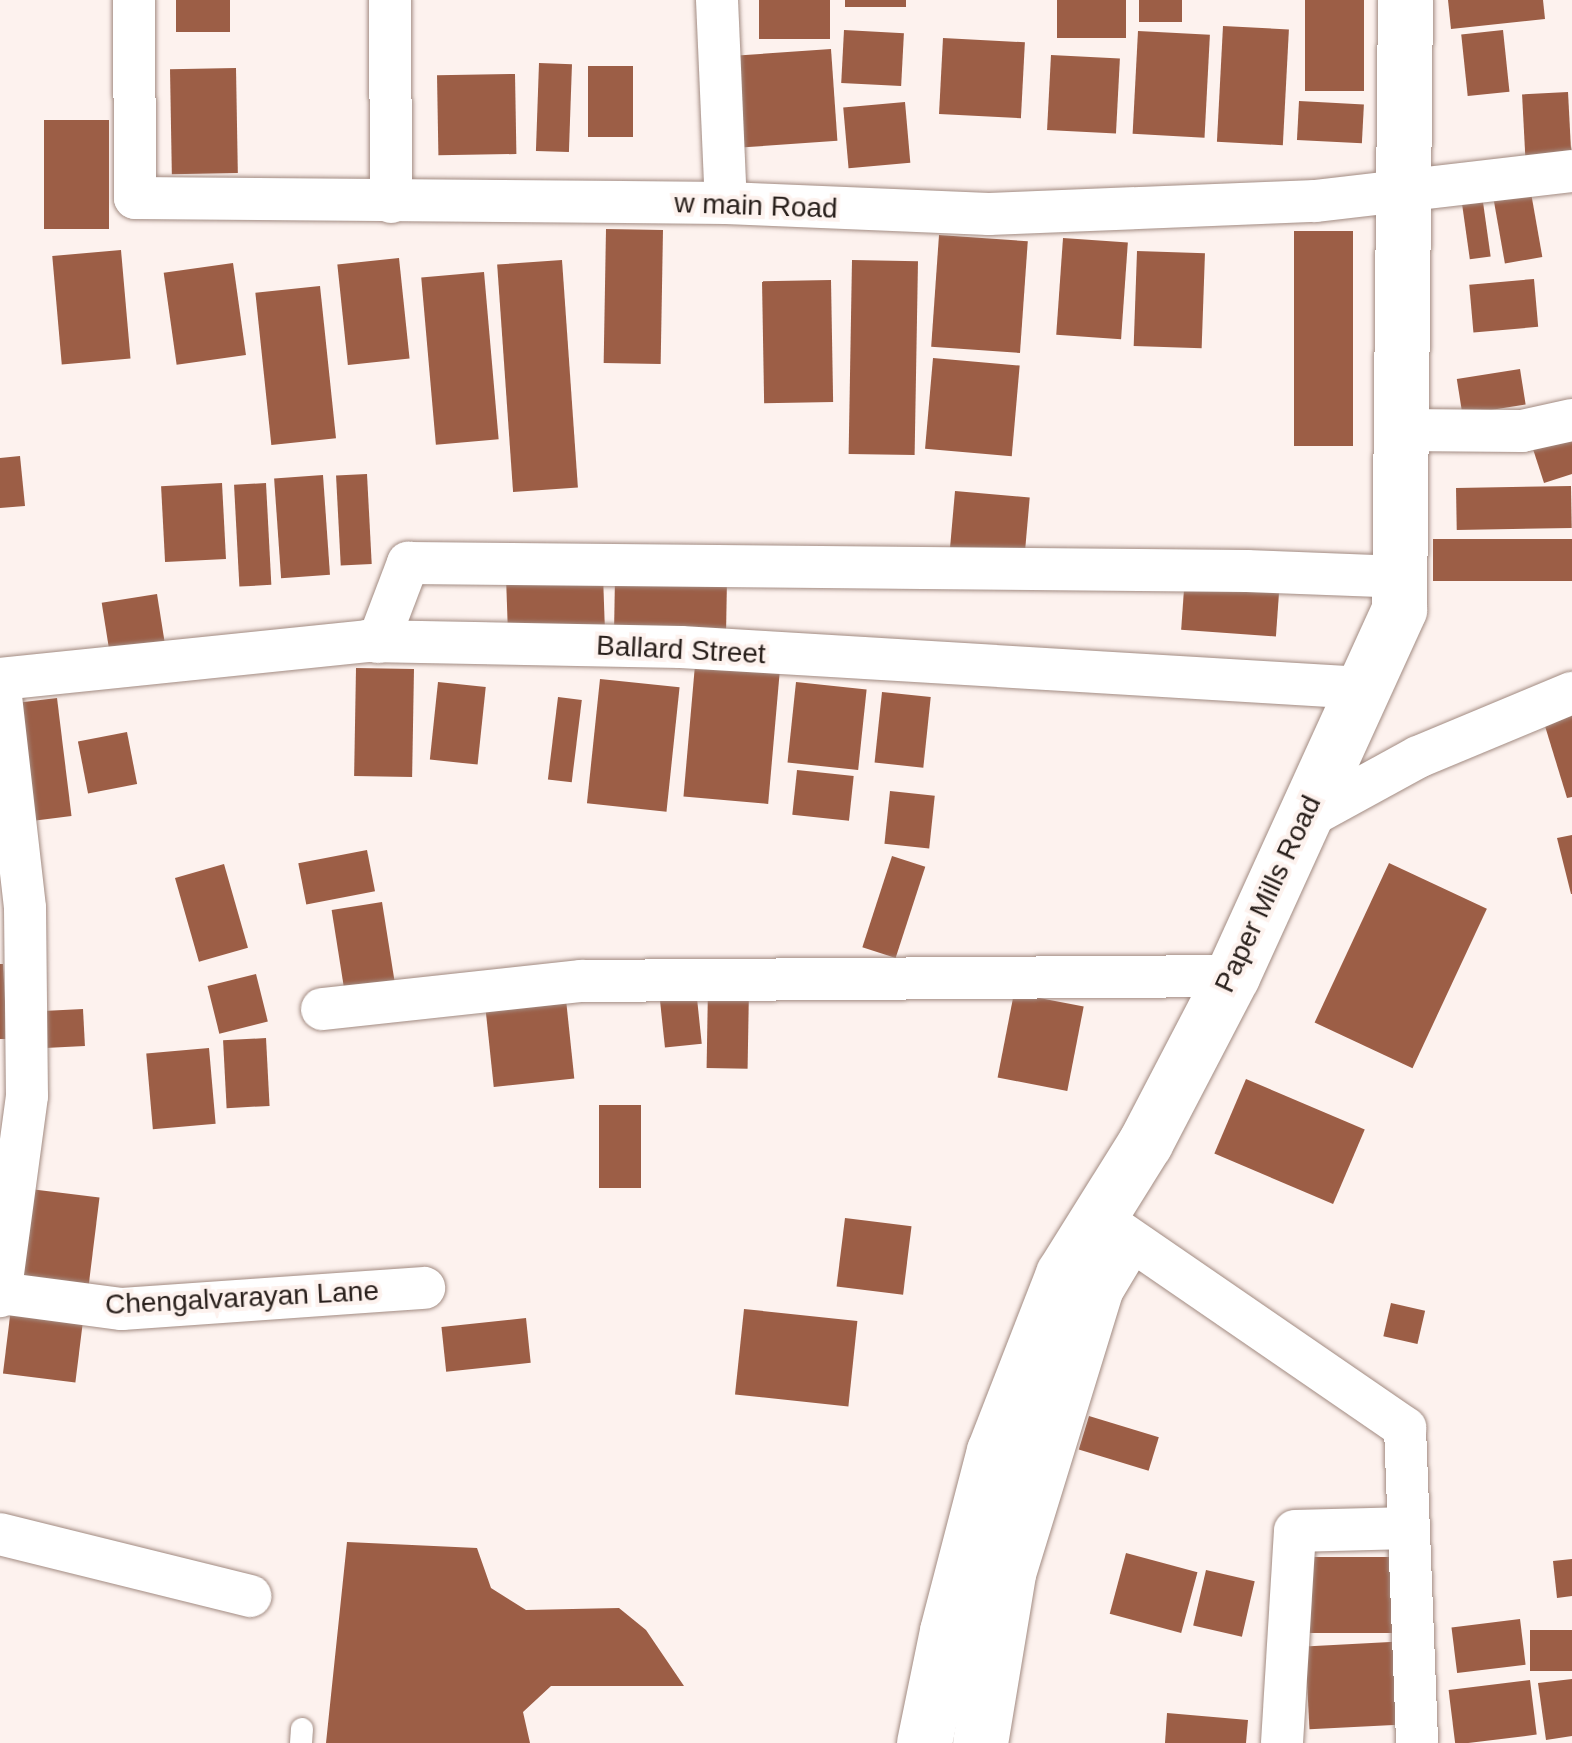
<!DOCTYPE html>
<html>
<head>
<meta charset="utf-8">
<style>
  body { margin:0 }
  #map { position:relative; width:1572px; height:1743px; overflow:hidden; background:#fdf2ee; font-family:Arial,sans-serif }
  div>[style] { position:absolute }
  .building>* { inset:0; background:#9c5e46; transform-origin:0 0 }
  .roads { filter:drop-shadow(0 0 2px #a28b82) drop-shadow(0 0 2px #a28b82) }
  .service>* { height:22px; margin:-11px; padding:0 11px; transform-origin:11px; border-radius:11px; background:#fff }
  .minor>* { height:42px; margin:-21px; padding:0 21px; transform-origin:21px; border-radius:21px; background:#fff }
  .secondary>* { height:55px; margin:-27.5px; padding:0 27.5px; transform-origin:27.5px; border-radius:27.5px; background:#fff }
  span { translate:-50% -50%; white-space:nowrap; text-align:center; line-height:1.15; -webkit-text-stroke:8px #fdf2ee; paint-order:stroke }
  .street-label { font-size:28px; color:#29201c }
</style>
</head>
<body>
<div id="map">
  <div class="building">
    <div style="left:176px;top:0;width:54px;height:32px"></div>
    <div style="left:759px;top:0;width:71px;height:39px"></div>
    <div style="left:845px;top:0;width:61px;height:7px"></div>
    <div style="left:1057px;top:0;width:69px;height:38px"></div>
    <div style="left:1139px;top:0;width:43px;height:22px"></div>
    <div style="left:1305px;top:0;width:59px;height:91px"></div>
    <div style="clip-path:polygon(1448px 0,1543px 0,1545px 19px,1451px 29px)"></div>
    <div style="left:1223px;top:26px;width:66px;height:116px;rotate:3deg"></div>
    <div style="left:844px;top:30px;width:60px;height:53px;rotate:3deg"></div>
    <div style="left:1503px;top:30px;width:62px;height:42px;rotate:84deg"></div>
    <div style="left:1138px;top:31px;width:72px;height:103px;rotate:3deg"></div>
    <div style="left:943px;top:38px;width:82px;height:76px;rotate:3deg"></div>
    <div style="left:831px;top:49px;width:92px;height:97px;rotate:86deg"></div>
    <div style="left:1051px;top:55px;width:69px;height:75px;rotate:3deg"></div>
    <div style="left:539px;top:63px;width:33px;height:88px;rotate:2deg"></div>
    <div style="left:588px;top:66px;width:45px;height:71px"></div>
    <div style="left:236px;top:68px;width:105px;height:66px;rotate:89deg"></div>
    <div style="left:515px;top:74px;width:80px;height:78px;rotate:89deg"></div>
    <div style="left:1568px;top:92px;width:68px;height:46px;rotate:87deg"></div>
    <div style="left:1299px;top:101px;width:65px;height:39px;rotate:3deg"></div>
    <div style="left:905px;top:102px;width:61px;height:62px;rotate:85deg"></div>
    <div style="left:44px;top:120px;width:65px;height:109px"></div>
    <div style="left:1530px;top:187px;width:71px;height:38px;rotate:80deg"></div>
    <div style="left:1482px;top:195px;width:62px;height:21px;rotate:82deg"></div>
    <div style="left:606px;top:229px;width:57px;height:134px;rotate:1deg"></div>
    <div style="left:1294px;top:231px;width:59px;height:215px"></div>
    <div style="left:939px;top:235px;width:89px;height:112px;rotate:4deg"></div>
    <div style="left:1063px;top:238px;width:65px;height:97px;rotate:4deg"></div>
    <div style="left:121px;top:250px;width:109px;height:69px;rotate:85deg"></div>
    <div style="left:1137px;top:251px;width:68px;height:95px;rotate:2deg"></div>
    <div style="left:399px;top:258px;width:101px;height:62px;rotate:84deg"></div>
    <div style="left:562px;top:260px;width:228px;height:65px;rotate:86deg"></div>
    <div style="left:852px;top:260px;width:66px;height:194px;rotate:1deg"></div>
    <div style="left:233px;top:263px;width:93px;height:70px;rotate:82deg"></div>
    <div style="left:484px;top:272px;width:168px;height:63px;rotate:85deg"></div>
    <div style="left:1534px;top:279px;width:48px;height:65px;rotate:85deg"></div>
    <div style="left:831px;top:280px;width:122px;height:69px;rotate:89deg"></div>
    <div style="left:320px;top:286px;width:153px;height:65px;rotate:84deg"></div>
    <div style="left:933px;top:358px;width:87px;height:91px;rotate:5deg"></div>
    <div style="left:1520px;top:369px;width:36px;height:64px;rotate:81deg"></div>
    <div style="clip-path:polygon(1572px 434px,1572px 474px,1544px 483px,1532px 446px)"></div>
    <div style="clip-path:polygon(20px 456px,25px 506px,0 508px,0 458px)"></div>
    <div style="left:367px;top:474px;width:90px;height:31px;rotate:87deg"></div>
    <div style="left:323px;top:475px;width:100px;height:49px;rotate:86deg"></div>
    <div style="left:222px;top:483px;width:76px;height:61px;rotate:87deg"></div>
    <div style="left:266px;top:483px;width:102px;height:32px;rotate:87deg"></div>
    <div style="left:1571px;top:486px;width:42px;height:115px;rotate:89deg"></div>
    <div style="left:955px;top:491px;width:75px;height:66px;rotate:5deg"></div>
    <div style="left:1572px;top:539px;width:42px;height:139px;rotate:90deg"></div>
    <div style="left:603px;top:575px;width:55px;height:97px;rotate:88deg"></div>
    <div style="left:1185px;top:575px;width:95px;height:55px;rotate:4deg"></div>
    <div style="left:615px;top:577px;width:112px;height:61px;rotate:1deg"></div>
    <div style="left:157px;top:594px;width:52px;height:56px;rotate:81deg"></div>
    <div style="left:695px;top:665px;width:85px;height:132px;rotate:5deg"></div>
    <div style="left:356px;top:668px;width:58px;height:108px;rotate:1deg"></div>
    <div style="left:600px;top:679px;width:80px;height:125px;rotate:6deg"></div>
    <div style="left:438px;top:682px;width:48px;height:78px;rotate:6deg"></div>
    <div style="left:796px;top:682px;width:71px;height:81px;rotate:6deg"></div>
    <div style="left:882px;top:692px;width:49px;height:71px;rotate:6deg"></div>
    <div style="left:558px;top:697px;width:24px;height:83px;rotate:7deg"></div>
    <div style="left:57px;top:698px;width:119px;height:48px;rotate:83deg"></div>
    <div style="clip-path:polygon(1572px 704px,1572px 797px,1567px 798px,1541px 713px)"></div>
    <div style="left:127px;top:732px;width:53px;height:50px;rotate:79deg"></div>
    <div style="left:797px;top:770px;width:57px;height:45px;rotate:6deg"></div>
    <div style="left:890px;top:791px;width:45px;height:53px;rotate:6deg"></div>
    <div style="clip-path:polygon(1572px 835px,1572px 894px,1571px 894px,1557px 838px)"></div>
    <div style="left:367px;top:850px;width:42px;height:70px;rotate:79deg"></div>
    <div style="left:892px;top:856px;width:35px;height:96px;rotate:18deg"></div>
    <div style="left:1389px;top:863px;width:108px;height:176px;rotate:25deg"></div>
    <div style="left:224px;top:864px;width:87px;height:51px;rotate:74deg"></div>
    <div style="left:382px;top:902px;width:93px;height:51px;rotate:81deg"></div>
    <div style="clip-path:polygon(0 964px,3px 964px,7px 1039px,0 1039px)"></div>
    <div style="left:256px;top:974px;width:49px;height:50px;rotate:76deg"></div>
    <div style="left:708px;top:987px;width:41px;height:81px;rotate:1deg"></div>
    <div style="left:696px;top:989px;width:55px;height:37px;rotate:84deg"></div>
    <div style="left:565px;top:990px;width:89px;height:81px;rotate:84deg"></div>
    <div style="left:1014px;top:993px;width:71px;height:86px;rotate:11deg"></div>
    <div style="left:83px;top:1009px;width:37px;height:50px;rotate:87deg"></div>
    <div style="left:266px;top:1038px;width:68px;height:43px;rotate:87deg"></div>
    <div style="left:209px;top:1048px;width:76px;height:63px;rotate:85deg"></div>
    <div style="left:1246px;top:1079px;width:129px;height:81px;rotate:23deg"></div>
    <div style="left:599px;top:1105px;width:42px;height:83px"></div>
    <div style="left:30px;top:1189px;width:70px;height:98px;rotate:7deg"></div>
    <div style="left:845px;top:1218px;width:67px;height:69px;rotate:7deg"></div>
    <div style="left:1391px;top:1303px;width:35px;height:34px;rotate:13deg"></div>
    <div style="left:11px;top:1308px;width:73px;height:66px;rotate:7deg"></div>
    <div style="left:744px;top:1309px;width:114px;height:86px;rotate:6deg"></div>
    <div style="left:526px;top:1318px;width:45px;height:85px;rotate:84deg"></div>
    <div style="left:1089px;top:1416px;width:73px;height:35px;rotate:17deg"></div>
    <div style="clip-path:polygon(347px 1542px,477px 1548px,491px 1588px,526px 1610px,619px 1608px,646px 1630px,684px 1686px,551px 1686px,523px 1712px,530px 1743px,326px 1743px)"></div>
    <div style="left:1126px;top:1553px;width:74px;height:63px;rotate:15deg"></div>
    <div style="left:1400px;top:1557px;width:76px;height:93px;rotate:90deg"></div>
    <div style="clip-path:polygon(1572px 1559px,1572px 1596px,1557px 1598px,1553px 1561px)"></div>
    <div style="left:1206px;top:1570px;width:50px;height:57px;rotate:13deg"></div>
    <div style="left:1520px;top:1619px;width:46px;height:69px;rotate:83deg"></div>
    <div style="left:1572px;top:1630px;width:41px;height:42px;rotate:90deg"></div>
    <div style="left:1409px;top:1641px;width:83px;height:104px;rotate:87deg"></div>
    <div style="clip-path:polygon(1572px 1679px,1572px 1736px,1546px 1740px,1538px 1683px)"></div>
    <div style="left:1530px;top:1680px;width:55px;height:82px;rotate:83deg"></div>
    <div style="clip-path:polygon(1167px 1713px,1248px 1720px,1246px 1743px,1165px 1743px)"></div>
  </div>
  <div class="roads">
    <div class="service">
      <div style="left:301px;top:1743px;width:14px;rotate:-86deg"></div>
    </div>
    <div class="minor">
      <div style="left:134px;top:0;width:198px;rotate:89.7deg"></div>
      <div style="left:135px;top:198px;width:591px;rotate:0.48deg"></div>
      <div style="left:726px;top:203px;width:263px;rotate:2.4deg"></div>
      <div style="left:989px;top:214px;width:327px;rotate:-2.3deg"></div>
      <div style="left:1316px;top:201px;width:258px;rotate:-6.7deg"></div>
      <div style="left:390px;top:0;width:202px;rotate:89.7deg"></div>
      <div style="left:717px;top:0;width:203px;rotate:87.5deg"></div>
      <div style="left:1401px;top:430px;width:121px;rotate:0.5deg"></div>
      <div style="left:1522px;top:431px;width:51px;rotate:-12.4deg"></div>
      <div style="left:378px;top:642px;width:85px;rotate:-69.2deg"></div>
      <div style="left:408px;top:563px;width:839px;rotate:0.55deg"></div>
      <div style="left:1247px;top:571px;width:153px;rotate:2.2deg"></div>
      <div style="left:0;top:679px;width:369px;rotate:-5.9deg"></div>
      <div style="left:367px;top:641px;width:314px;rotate:1.1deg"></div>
      <div style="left:681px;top:647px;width:683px;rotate:3.44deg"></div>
      <div style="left:0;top:688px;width:221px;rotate:83.5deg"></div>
      <div style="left:25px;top:908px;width:188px;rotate:89.4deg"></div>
      <div style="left:27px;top:1096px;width:202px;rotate:97.7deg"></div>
      <div style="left:1303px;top:820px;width:131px;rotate:-28.7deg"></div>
      <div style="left:1418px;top:757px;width:167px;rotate:-22.6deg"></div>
      <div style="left:322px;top:1009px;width:261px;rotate:-6.2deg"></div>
      <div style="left:581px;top:981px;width:651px;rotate:-0.44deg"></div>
      <div style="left:1098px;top:1217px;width:373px;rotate:34.5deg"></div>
      <div style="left:1405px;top:1428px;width:315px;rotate:87.8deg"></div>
      <div style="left:0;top:1293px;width:123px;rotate:7.5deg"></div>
      <div style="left:122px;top:1309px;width:303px;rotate:-4deg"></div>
      <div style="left:0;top:1534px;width:258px;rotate:13.9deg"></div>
      <div style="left:1282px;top:1743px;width:212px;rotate:-86.5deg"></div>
      <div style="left:1295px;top:1531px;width:113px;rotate:-1.5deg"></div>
    </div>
    <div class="secondary">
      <div style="left:924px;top:1743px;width:114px;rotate:-78.4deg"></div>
      <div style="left:947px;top:1631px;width:186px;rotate:-75.4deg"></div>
      <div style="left:994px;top:1451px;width:190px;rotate:-68.7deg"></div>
      <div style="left:1063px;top:1274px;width:155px;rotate:-58deg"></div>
      <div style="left:1145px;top:1143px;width:188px;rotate:-62.5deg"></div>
      <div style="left:1232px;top:976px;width:403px;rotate:-65.5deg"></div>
      <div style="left:1399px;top:609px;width:609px;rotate:-89.44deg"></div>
      <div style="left:980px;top:1743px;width:172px;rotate:-80.6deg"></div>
      <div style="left:1008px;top:1573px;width:299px;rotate:-72.9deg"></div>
      <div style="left:1096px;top:1287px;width:41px;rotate:-59deg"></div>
    </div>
  </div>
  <div class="street-label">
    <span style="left:756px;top:206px;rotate:2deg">w main Road</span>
    <span style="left:681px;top:650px;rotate:3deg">Ballard Street</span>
    <span style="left:1268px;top:894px;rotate:-65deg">Paper Mills Road</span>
    <span style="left:242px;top:1298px;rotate:-3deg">Chengalvarayan Lane</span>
  </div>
</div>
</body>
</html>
